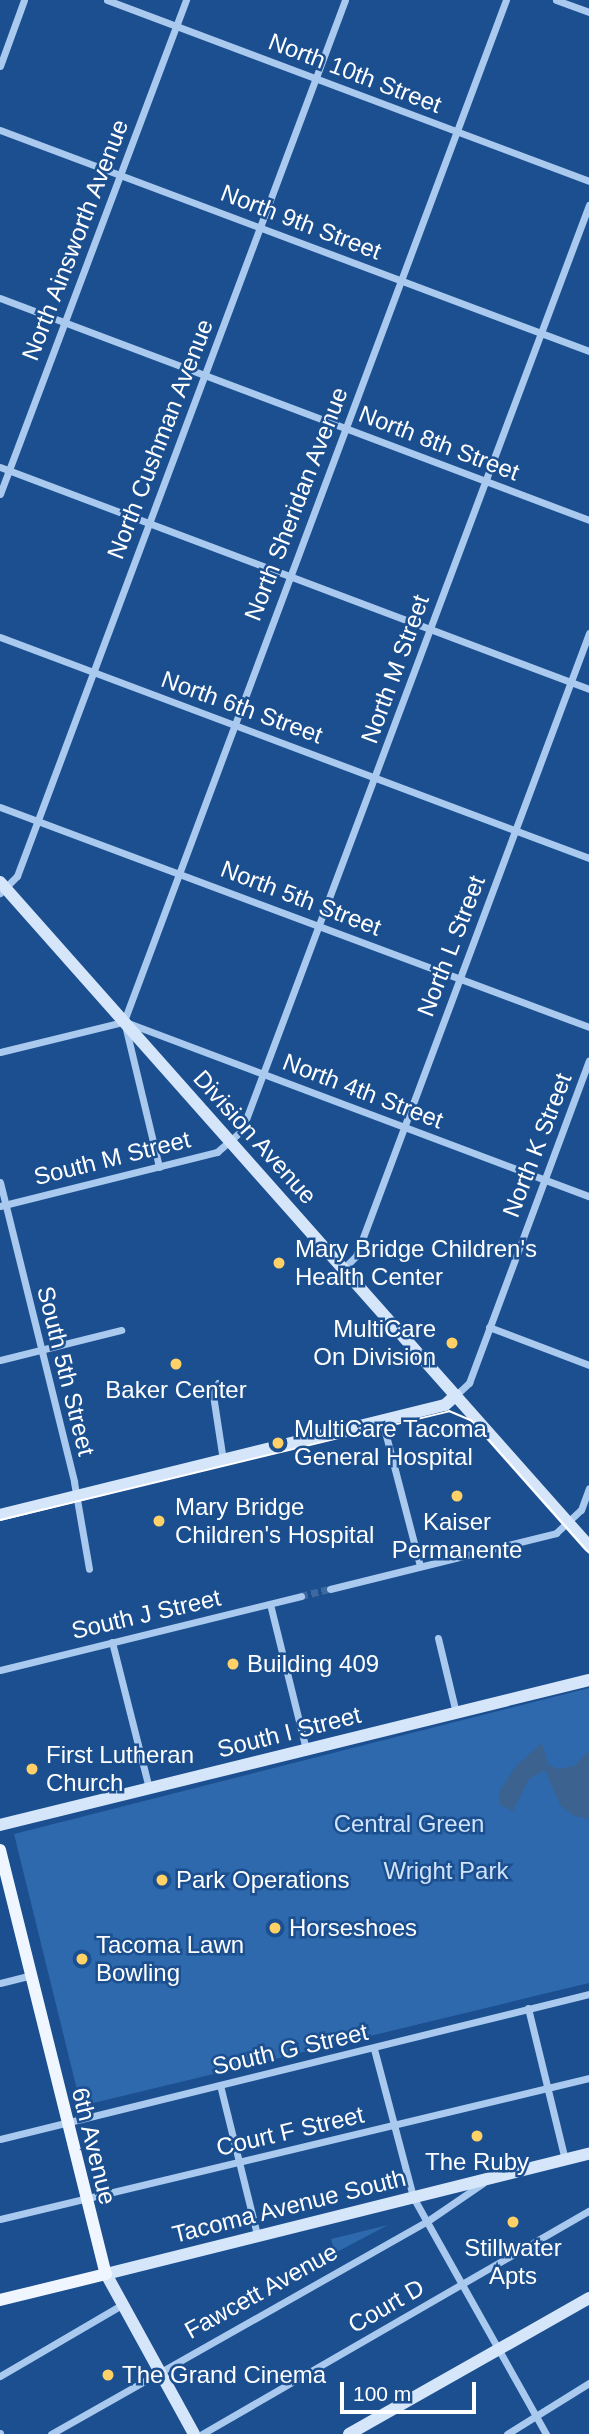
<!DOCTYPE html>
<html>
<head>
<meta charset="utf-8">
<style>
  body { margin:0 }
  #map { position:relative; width:589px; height:2434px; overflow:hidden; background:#1b4f8f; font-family:Helvetica,sans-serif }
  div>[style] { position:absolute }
  .green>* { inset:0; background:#2e69ad }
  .water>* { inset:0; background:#3c6290 }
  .street-tunnel>* { height:7px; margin-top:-3.5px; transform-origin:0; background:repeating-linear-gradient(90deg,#3d69a0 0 7px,transparent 0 10.5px) }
  .street>* { height:7px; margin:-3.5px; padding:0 3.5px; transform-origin:3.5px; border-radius:3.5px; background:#a9c9ee }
  .secondary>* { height:12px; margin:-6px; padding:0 6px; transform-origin:6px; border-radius:6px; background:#d6e6fa }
  .primary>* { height:12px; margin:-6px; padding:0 6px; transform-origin:6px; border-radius:6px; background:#f0f6ff }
  .tram>* { height:2px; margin:-1px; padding:0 1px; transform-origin:1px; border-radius:1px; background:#fff }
  .dots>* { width:19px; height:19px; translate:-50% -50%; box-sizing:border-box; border:4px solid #1b4f8f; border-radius:50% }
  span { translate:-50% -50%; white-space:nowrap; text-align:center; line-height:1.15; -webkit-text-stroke:5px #1b4f8f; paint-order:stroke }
  .street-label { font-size:24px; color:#fff }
  .poi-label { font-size:24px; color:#fff }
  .left { translate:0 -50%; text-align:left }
  .right { translate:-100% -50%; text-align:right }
  .park-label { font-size:24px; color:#cfe3fa }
  .scale { position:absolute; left:340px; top:2382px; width:136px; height:32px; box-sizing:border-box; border:4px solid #fff; border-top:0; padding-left:9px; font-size:21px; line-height:24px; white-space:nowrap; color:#fff; -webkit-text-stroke:5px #1b4f8f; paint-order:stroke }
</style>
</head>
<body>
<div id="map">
  <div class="green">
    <div style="clip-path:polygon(589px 1688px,589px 1983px,81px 2106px,14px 1834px)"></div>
    <div style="clip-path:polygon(388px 2225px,335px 2253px,331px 2239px)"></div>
  </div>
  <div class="water">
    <div style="clip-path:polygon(542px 1743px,548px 1764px,558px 1769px,574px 1766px,589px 1751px,589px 1819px,574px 1816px,560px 1805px,545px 1770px,529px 1779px,513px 1811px,499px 1804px,499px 1792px,516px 1766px)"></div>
  </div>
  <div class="street-tunnel">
    <div style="left:301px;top:1596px;width:30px;rotate:-14deg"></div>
  </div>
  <div class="street">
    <div style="left:107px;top:0;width:515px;rotate:20.58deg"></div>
    <div style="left:556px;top:0;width:35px;rotate:20deg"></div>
    <div style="left:0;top:66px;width:70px;rotate:-70deg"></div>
    <div style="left:0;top:130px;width:629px;rotate:20.57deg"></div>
    <div style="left:0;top:298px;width:629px;rotate:20.65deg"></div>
    <div style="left:0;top:467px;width:629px;rotate:20.65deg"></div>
    <div style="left:0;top:494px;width:528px;rotate:-69.37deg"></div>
    <div style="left:0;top:637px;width:629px;rotate:20.57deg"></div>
    <div style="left:0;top:807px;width:629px;rotate:20.48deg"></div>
    <div style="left:0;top:893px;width:24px;rotate:-45deg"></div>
    <div style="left:17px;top:876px;width:935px;rotate:-69.47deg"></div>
    <div style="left:124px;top:1021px;width:1090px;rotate:-69.49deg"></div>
    <div style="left:128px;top:1023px;width:492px;rotate:20.6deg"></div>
    <div style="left:125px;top:1025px;width:146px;rotate:76.5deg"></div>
    <div style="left:0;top:1052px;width:127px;rotate:-13.7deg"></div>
    <div style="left:0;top:1182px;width:309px;rotate:76.1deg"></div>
    <div style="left:74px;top:1482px;width:88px;rotate:80.2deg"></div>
    <div style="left:0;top:1206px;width:224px;rotate:-14deg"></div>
    <div style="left:217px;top:1152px;width:33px;rotate:-41deg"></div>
    <div style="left:242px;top:1130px;width:988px;rotate:-69.44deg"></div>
    <div style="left:343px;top:1269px;width:18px;rotate:-45deg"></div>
    <div style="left:356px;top:1256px;width:665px;rotate:-69.49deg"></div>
    <div style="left:489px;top:1327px;width:107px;rotate:20.8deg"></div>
    <div style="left:0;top:1360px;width:125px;rotate:-13.9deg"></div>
    <div style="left:218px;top:1383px;width:13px;rotate:113deg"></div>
    <div style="left:213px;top:1395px;width:66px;rotate:81.3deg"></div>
    <div style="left:456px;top:1395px;width:18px;rotate:-43deg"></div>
    <div style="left:469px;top:1383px;width:344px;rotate:-69.6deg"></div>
    <div style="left:382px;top:1420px;width:151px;rotate:75.4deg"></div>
    <div style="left:330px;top:1589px;width:233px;rotate:-13.9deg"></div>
    <div style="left:556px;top:1533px;width:34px;rotate:-43deg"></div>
    <div style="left:581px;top:1510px;width:23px;rotate:-70deg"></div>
    <div style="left:270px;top:1604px;width:149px;rotate:76.1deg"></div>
    <div style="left:438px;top:1638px;width:77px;rotate:76.5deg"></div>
    <div style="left:112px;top:1642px;width:151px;rotate:75.8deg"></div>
    <div style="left:0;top:1670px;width:310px;rotate:-13.8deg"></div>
    <div style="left:0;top:1983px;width:32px;rotate:-14deg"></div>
    <div style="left:528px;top:2008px;width:156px;rotate:76.3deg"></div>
    <div style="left:374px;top:2049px;width:153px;rotate:75.2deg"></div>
    <div style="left:413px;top:2197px;width:272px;rotate:60.7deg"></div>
    <div style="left:220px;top:2085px;width:154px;rotate:76.1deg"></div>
    <div style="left:0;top:2139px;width:607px;rotate:-13.83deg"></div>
    <div style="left:0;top:2219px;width:606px;rotate:-13.46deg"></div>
    <div style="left:0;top:2376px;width:139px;rotate:-30.3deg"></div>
    <div style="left:0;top:2433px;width:1px;rotate:90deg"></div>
    <div style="left:51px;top:2434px;width:431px;rotate:-29.5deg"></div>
    <div style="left:426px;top:2222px;width:69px;rotate:-34.4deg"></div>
    <div style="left:202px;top:2434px;width:447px;rotate:-30deg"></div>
    <div style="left:507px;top:2434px;width:97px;rotate:-31.9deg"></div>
  </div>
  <div class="secondary">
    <div style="left:0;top:882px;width:888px;rotate:48.43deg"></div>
    <div style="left:0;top:1515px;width:458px;rotate:-13.9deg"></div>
    <div style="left:445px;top:1405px;width:15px;rotate:-42deg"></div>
    <div style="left:0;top:1825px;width:607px;rotate:-13.83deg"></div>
    <div style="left:194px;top:2434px;width:183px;rotate:-118.8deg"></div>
    <div style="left:106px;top:2274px;width:498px;rotate:-14deg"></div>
    <div style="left:349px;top:2434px;width:276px;rotate:-29.5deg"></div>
  </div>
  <div class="primary">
    <div style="left:0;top:1850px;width:437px;rotate:76deg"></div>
    <div style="left:106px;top:2274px;width:109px;rotate:166.2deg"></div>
  </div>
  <div class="tram">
    <div style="left:0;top:1520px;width:462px;rotate:-13.6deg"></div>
    <div style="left:449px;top:1411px;width:25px;rotate:23deg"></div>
    <div style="left:472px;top:1421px;width:176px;rotate:48.4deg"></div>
  </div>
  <div class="dots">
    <div style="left:279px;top:1263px;background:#ffd166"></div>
    <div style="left:452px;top:1343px;background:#ffd166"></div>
    <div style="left:176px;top:1364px;background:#ffd166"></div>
    <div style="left:278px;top:1443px;background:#ffd166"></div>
    <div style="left:457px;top:1496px;background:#ffd166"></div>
    <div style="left:159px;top:1521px;background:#ffd166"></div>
    <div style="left:233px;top:1664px;background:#ffd166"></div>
    <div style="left:32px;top:1769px;background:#ffd166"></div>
    <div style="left:162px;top:1880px;background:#ffd166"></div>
    <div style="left:275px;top:1928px;background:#ffd166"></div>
    <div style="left:82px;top:1959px;background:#ffd166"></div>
    <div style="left:477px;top:2136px;background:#ffd166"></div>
    <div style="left:513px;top:2222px;background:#ffd166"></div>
    <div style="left:108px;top:2375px;background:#ffd166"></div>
  </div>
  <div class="street-label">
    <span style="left:355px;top:73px;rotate:21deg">North 10th Street</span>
    <span style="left:301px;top:222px;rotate:21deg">North 9th Street</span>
    <span style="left:75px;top:240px;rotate:-69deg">North Ainsworth Avenue</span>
    <span style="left:160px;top:439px;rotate:-69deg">North Cushman Avenue</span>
    <span style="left:439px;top:443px;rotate:21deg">North 8th Street</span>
    <span style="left:296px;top:504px;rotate:-69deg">North Sheridan Avenue</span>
    <span style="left:395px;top:669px;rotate:-70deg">North M Street</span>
    <span style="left:242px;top:707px;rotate:20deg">North 6th Street</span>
    <span style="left:301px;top:898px;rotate:21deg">North 5th Street</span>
    <span style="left:451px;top:946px;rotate:-69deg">North L Street</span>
    <span style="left:363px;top:1091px;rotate:21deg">North 4th Street</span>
    <span style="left:255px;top:1137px;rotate:48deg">Division Avenue</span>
    <span style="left:537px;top:1145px;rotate:-69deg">North K Street</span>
    <span style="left:112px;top:1158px;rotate:-14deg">South M Street</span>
    <span style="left:66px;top:1371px;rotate:76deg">South 5th Street</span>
    <span style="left:146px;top:1614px;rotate:-13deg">South J Street</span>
    <span style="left:289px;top:1732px;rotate:-14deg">South I Street</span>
    <span style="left:290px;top:2049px;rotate:-13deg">South G Street</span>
    <span style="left:290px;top:2131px;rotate:-13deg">Court F Street</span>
    <span style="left:94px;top:2146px;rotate:76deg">6th Avenue</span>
    <span style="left:289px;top:2206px;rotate:-14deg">Tacoma Avenue South</span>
    <span style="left:261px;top:2291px;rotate:-29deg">Fawcett Avenue</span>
    <span style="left:386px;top:2306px;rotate:-30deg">Court D</span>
  </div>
  <div class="poi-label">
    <span class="left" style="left:295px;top:1263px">Mary Bridge Children's<br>Health Center</span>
    <span class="right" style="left:436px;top:1343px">MultiCare<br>On Division</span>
    <span style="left:176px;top:1390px">Baker Center</span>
    <span class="left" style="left:294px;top:1443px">MultiCare Tacoma<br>General Hospital</span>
    <span class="left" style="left:175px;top:1521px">Mary Bridge<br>Children's Hospital</span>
    <span style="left:457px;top:1536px">Kaiser<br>Permanente</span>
    <span class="left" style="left:247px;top:1664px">Building 409</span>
    <span class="left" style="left:46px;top:1769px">First Lutheran<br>Church</span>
    <span class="left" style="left:176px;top:1880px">Park Operations</span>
    <span class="left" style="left:289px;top:1928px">Horseshoes</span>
    <span class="left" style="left:96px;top:1959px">Tacoma Lawn<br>Bowling</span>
    <span style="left:477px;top:2162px">The Ruby</span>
    <span style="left:513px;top:2262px">Stillwater<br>Apts</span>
    <span class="left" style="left:122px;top:2375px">The Grand Cinema</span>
  </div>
  <div class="park-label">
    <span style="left:409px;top:1824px">Central Green</span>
    <span style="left:446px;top:1871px">Wright Park</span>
  </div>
  <div class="scale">100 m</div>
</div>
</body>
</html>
